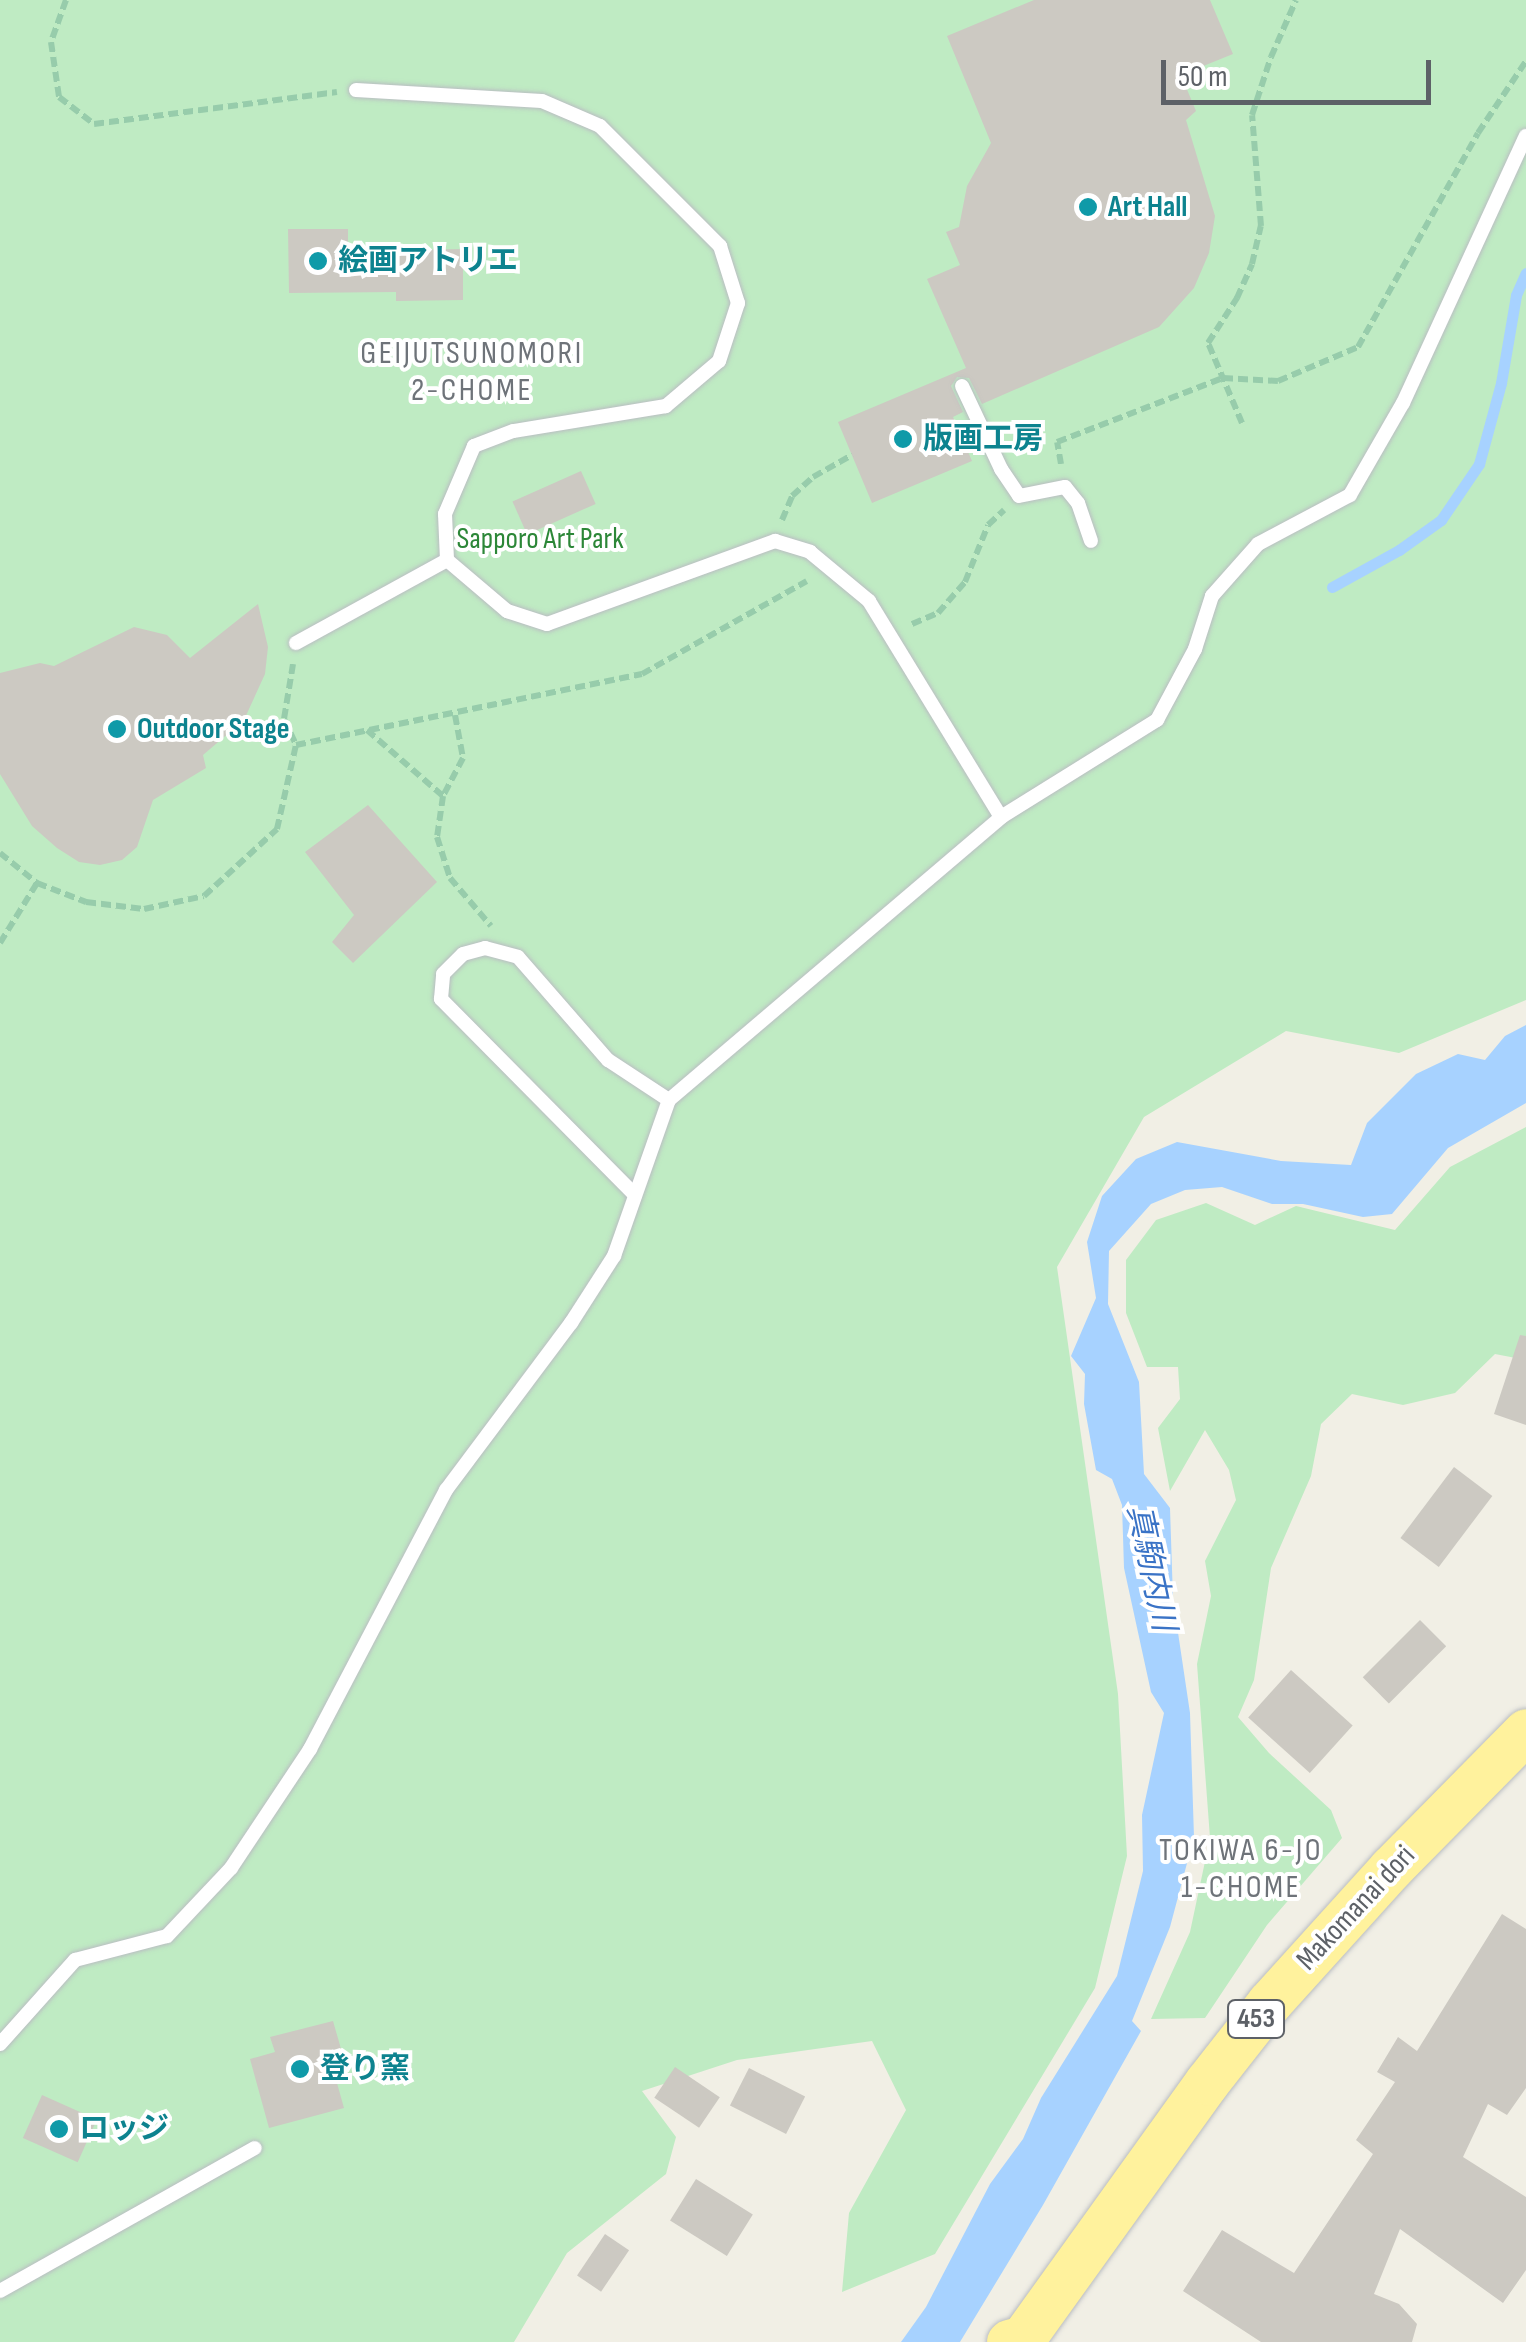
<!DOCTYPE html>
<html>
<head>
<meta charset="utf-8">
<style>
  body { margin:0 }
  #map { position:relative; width:1526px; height:2342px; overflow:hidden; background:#f1efe5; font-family:"Sofia Sans Condensed","Noto Sans JP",sans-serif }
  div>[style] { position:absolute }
  .green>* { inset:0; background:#bfebc3 }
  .water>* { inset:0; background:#a7d2ff }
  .stream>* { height:11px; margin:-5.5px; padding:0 5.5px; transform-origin:5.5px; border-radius:5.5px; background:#a7d2ff }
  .building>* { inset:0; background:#ccc9c2; transform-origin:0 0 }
  .path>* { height:6px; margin-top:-3px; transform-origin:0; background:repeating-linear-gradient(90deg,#97ccab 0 10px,transparent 0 15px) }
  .roads { filter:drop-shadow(0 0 2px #babdc2) drop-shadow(0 0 2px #babdc2) }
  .service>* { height:14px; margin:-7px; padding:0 7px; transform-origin:7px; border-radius:7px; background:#fff }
  .trunk>* { height:45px; margin:-22.5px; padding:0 22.5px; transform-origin:22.5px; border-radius:22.5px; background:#fff29d }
  .dots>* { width:28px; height:28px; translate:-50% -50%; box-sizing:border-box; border:5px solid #fff; border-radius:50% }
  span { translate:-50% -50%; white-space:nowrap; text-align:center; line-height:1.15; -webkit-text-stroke:8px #fff; paint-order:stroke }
  .shield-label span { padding:2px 8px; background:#fff; border:2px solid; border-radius:8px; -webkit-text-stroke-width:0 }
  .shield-label { font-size:28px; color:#5d6167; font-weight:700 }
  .culture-label { font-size:30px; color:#0d838f; font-weight:700 }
  .left { translate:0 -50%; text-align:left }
  .park-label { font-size:30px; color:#2c8738 }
  .street-label { font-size:30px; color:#5d6167 }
  .neighbourhood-label { font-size:32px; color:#6e7379; letter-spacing:2.5px }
  .water-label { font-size:32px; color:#3a73c6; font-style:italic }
  .scale { position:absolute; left:1161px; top:60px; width:270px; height:45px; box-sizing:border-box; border:5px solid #5d6167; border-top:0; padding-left:12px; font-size:30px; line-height:35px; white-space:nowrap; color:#5d6167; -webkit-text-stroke:8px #fff; paint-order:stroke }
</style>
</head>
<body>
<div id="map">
  <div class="green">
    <div style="clip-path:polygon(0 0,1526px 0,1526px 1000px,1399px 1053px,1286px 1031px,1144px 1117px,1057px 1267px,1118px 1694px,1127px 1856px,1095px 1988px,935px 2254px,842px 2292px,849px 2213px,906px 2110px,872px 2041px,737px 2060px,642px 2091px,676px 2137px,666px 2174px,567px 2253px,514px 2342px,0 2342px)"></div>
    <div style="clip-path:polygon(1526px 1127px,1526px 1360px,1495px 1354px,1455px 1393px,1403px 1405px,1352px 1394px,1321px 1424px,1311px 1476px,1271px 1568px,1254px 1680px,1238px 1717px,1269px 1753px,1331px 1810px,1342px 1838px,1267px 1925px,1205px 2018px,1151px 2019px,1190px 1932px,1210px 1838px,1197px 1664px,1211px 1596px,1205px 1561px,1236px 1500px,1229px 1470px,1205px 1430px,1170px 1491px,1158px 1428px,1180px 1399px,1178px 1367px,1147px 1367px,1126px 1313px,1126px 1260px,1156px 1220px,1206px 1203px,1255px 1225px,1296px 1206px,1395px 1230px,1450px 1167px)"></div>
  </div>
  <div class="water">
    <div style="clip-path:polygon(1526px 1025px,1526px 1103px,1448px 1148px,1392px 1214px,1363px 1217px,1303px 1204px,1272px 1204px,1222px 1187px,1185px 1190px,1151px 1204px,1109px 1251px,1108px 1304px,1139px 1382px,1144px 1474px,1170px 1508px,1173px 1599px,1190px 1713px,1194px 1837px,1170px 1927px,1132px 2021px,1141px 2031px,1043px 2205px,960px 2342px,901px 2342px,926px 2307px,990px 2184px,1023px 2139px,1041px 2098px,1117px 1976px,1143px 1871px,1142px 1815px,1164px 1713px,1151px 1692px,1124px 1568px,1122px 1505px,1112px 1479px,1096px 1470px,1084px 1404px,1085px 1374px,1071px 1356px,1096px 1298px,1087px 1242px,1102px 1196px,1136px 1159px,1177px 1142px,1281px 1161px,1351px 1165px,1367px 1123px,1416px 1074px,1458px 1054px,1485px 1060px,1505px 1036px)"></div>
  </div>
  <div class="stream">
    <div style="left:1332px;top:587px;width:77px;rotate:-28.9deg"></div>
    <div style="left:1399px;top:550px;width:52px;rotate:-35.5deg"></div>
    <div style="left:1441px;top:520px;width:68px;rotate:-55.8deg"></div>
    <div style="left:1479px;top:464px;width:84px;rotate:-74.8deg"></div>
    <div style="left:1501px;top:383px;width:89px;rotate:-80.3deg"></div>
    <div style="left:1516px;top:295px;width:24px;rotate:-66deg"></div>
  </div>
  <div class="building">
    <div style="clip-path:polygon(1034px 0,1210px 0,1233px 54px,1181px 75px,1196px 111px,1186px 120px,1215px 216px,1209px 253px,1194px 288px,1159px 327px,982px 404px,969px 378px,957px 377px,951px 386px,963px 412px,953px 417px,972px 461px,872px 503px,838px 422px,966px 368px,927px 279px,960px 265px,946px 232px,959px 227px,967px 186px,991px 143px,947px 36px)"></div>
    <div style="clip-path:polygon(288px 229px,348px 229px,348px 251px,463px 249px,463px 300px,396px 301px,396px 292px,289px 293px)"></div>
    <div style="left:581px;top:471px;width:36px;height:75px;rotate:66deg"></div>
    <div style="clip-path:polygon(258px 604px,268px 647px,265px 674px,244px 720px,203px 755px,206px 768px,153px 800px,137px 847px,122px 860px,100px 865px,79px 862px,57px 848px,32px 826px,0 774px,0 673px,40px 663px,54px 666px,134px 627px,167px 635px,190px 658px)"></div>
    <div style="clip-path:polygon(368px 805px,437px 882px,353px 963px,332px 942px,354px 915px,305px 852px)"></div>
    <div style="clip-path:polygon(1520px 1335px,1526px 1336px,1526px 1425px,1494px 1414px)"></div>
    <div style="left:1454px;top:1467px;width:48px;height:89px;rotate:37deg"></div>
    <div style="left:1420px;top:1620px;width:37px;height:81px;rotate:45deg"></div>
    <div style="left:1291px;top:1670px;width:83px;height:64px;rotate:42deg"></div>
    <div style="clip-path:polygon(1502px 1914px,1526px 1929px,1526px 2088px,1507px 2115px,1488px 2104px,1463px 2157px,1526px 2197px,1526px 2270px,1503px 2303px,1400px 2229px,1374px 2294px,1399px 2304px,1417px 2324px,1412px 2342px,1261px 2342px,1183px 2291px,1222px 2230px,1294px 2273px,1373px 2154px,1356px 2140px,1395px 2082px,1377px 2072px,1398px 2037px,1417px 2051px)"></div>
    <div style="clip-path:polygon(333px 2021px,350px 2080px,337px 2083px,344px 2108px,269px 2128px,250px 2059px,275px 2052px,270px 2037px)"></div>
    <div style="left:675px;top:2067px;width:54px;height:37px;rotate:34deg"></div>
    <div style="left:749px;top:2068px;width:63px;height:42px;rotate:27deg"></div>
    <div style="left:42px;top:2095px;width:60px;height:47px;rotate:24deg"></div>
    <div style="left:696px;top:2179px;width:67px;height:49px;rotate:32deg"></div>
    <div style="left:605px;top:2234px;width:29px;height:50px;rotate:34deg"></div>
  </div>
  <div class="path">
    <div style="left:66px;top:0;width:45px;rotate:109.7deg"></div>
    <div style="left:51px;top:42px;width:56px;rotate:81.7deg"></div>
    <div style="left:59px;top:97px;width:44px;rotate:37.6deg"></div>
    <div style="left:94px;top:124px;width:245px;rotate:-7.5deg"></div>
    <div style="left:1242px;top:423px;width:87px;rotate:-113deg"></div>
    <div style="left:1208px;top:343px;width:54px;rotate:-57.2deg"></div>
    <div style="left:1237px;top:298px;width:37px;rotate:-66deg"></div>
    <div style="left:1252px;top:264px;width:39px;rotate:-77deg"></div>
    <div style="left:1261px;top:226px;width:111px;rotate:-94.6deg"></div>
    <div style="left:1252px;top:115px;width:61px;rotate:-71.9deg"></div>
    <div style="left:1271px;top:57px;width:62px;rotate:-66.3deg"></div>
    <div style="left:1061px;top:464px;width:22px;rotate:-100deg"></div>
    <div style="left:1057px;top:442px;width:178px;rotate:-21.1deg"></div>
    <div style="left:1223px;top:378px;width:55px;rotate:3.1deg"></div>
    <div style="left:1278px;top:381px;width:87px;rotate:-23deg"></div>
    <div style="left:1358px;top:347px;width:245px;rotate:-60.7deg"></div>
    <div style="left:1478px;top:133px;width:87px;rotate:-56.3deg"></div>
    <div style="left:782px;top:520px;width:26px;rotate:-67deg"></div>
    <div style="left:792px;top:496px;width:28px;rotate:-42deg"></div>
    <div style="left:813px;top:477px;width:45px;rotate:-29.4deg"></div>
    <div style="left:912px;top:624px;width:28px;rotate:-23deg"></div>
    <div style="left:938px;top:613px;width:41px;rotate:-48.9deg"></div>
    <div style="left:965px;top:582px;width:61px;rotate:-68deg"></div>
    <div style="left:988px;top:525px;width:22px;rotate:-43deg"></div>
    <div style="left:293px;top:664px;width:56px;rotate:99.3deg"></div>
    <div style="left:284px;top:719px;width:29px;rotate:65deg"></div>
    <div style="left:455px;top:715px;width:44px;rotate:79.5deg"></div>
    <div style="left:463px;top:758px;width:43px;rotate:117.8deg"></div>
    <div style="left:443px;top:796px;width:41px;rotate:98.3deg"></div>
    <div style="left:437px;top:837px;width:43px;rotate:72.4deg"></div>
    <div style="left:450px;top:878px;width:63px;rotate:49.5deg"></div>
    <div style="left:367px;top:730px;width:101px;rotate:41deg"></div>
    <div style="left:0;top:853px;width:48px;rotate:39deg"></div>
    <div style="left:37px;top:883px;width:53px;rotate:21.2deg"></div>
    <div style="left:86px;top:902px;width:58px;rotate:6.9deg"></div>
    <div style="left:144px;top:909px;width:61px;rotate:-12.2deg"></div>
    <div style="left:204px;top:896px;width:99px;rotate:-42.5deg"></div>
    <div style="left:277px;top:829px;width:86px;rotate:-77.3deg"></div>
    <div style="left:296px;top:745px;width:353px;rotate:-11.6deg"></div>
    <div style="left:642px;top:674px;width:189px;rotate:-29.4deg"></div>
    <div style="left:0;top:943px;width:70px;rotate:-58.3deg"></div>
  </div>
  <div class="roads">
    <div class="service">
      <div style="left:356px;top:90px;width:186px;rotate:3.4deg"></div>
      <div style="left:542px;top:101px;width:63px;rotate:23.3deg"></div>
      <div style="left:600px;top:126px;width:170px;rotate:45deg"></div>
      <div style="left:720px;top:246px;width:60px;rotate:72.5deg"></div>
      <div style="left:738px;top:303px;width:61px;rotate:108.1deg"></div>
      <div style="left:719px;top:361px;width:70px;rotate:139.7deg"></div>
      <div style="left:666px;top:406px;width:155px;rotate:170.7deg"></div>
      <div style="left:513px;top:431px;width:42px;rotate:159deg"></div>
      <div style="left:474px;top:446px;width:74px;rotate:113.1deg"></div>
      <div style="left:445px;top:514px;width:46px;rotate:87.5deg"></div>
      <div style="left:447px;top:560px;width:79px;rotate:40.4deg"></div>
      <div style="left:507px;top:611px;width:42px;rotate:18deg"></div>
      <div style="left:547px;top:624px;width:243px;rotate:-20deg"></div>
      <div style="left:775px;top:541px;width:37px;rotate:17deg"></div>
      <div style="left:810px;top:552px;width:77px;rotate:39.7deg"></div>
      <div style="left:869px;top:601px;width:253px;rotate:58.6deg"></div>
      <div style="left:962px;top:386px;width:92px;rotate:64.8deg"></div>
      <div style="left:1001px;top:469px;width:32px;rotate:56deg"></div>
      <div style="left:1019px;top:496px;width:47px;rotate:-11.1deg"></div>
      <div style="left:1065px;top:487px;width:21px;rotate:51deg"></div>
      <div style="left:1078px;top:503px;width:40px;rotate:71.1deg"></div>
      <div style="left:296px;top:643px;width:172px;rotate:-28.8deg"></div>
      <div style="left:635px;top:1195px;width:276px;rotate:-134.7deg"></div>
      <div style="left:441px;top:999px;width:25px;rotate:-85deg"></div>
      <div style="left:443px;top:974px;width:28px;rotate:-45deg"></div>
      <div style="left:463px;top:954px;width:23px;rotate:-15deg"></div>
      <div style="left:485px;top:948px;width:34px;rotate:15deg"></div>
      <div style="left:518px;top:957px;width:137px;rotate:48.9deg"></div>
      <div style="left:608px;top:1060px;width:73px;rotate:33.3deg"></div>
      <div style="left:0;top:2044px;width:113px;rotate:-48.2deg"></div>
      <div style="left:75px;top:1960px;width:95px;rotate:-14.6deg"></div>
      <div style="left:167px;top:1936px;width:93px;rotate:-46.7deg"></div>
      <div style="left:231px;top:1868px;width:143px;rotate:-56.4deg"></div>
      <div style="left:310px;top:1749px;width:293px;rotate:-62.3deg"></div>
      <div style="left:446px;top:1490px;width:209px;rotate:-53.2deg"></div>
      <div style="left:571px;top:1323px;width:80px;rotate:-57.3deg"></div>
      <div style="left:614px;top:1256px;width:165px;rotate:-70.6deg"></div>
      <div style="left:669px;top:1100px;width:436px;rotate:-40.4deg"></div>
      <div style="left:1001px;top:817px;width:184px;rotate:-31.9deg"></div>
      <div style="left:1157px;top:720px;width:81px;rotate:-61.8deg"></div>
      <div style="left:1195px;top:649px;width:56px;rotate:-72.2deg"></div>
      <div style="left:1212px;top:596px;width:69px;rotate:-48.5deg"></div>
      <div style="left:1258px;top:544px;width:104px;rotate:-28deg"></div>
      <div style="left:1350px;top:495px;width:106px;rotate:-60.1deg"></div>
      <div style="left:1403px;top:403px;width:294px;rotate:-65.3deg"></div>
      <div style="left:0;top:2291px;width:292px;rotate:-29.3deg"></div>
    </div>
    <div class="trunk">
      <div style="left:1009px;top:2342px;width:15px;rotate:-16deg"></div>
      <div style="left:1023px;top:2338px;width:315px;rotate:-54.3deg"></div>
      <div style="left:1207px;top:2082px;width:100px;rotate:-51.9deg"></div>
      <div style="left:1269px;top:2003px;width:182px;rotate:-47.9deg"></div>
      <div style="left:1391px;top:1868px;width:192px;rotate:-45.4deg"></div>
    </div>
  </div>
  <div class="dots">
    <div style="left:1088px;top:207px;background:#0f9aa8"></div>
    <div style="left:318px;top:261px;background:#0f9aa8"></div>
    <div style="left:903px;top:439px;background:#0f9aa8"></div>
    <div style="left:117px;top:729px;background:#0f9aa8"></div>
    <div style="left:300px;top:2069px;background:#0f9aa8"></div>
    <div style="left:59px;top:2129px;background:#0f9aa8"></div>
  </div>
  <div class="shield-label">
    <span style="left:1256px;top:2019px">453</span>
  </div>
  <div class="culture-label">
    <span class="left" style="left:1108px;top:207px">Art Hall</span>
    <span class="left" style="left:338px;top:261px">絵画アトリエ</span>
    <span class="left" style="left:923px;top:439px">版画工房</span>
    <span class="left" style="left:137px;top:729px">Outdoor Stage</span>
    <span class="left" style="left:320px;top:2069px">登り窯</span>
    <span class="left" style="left:79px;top:2129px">ロッジ</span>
  </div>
  <div class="park-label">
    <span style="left:540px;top:539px">Sapporo Art Park</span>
  </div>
  <div class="street-label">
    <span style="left:1356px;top:1908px;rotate:-47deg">Makomanai dori</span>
  </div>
  <div class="neighbourhood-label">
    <span style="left:472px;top:373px">GEIJUTSUNOMORI<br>2-CHOME</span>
    <span style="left:1241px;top:1870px">TOKIWA 6-JO<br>1-CHOME</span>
  </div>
  <div class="water-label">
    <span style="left:1150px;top:1568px;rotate:78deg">真駒内川</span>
  </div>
  <div class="scale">50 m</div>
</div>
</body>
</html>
